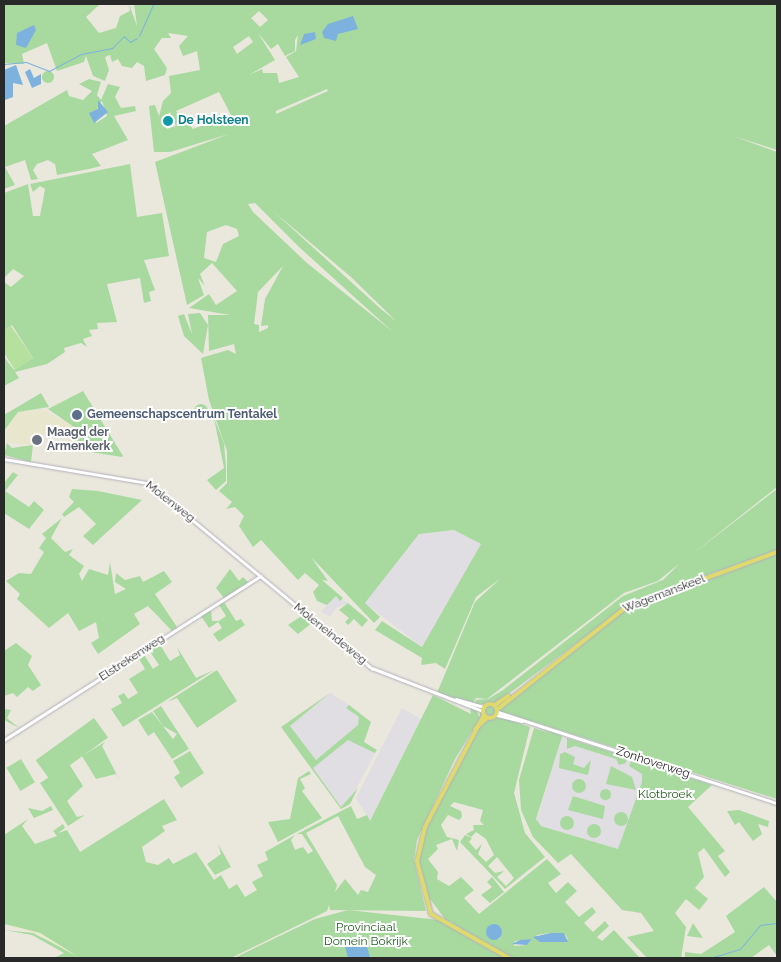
<!DOCTYPE html>
<html>
<head>
<meta charset="utf-8">
<style>
  body { margin:0 }
  #map { position:relative; width:781px; height:962px; overflow:hidden; background:#eae7dd; font-family:Raleway,sans-serif }
  div>[style] { position:absolute }
  .industrial>* { inset:0; background:#e0dde3; transform-origin:0 0 }
  .education>* { inset:0; background:#e9e6ce }
  .green>* { inset:0; background:#a8daa0; transform-origin:0 0 }
  .round { border-radius:50% }
  .sand>* { inset:0; background:#e9ebc4 }
  .pitch>* { inset:0; background:#b6e09d }
  .water>* { inset:0; background:#7db2df }
  .stream>* { height:1px; margin:-0.5px; padding:0 0.5px; transform-origin:0.5px; border-radius:0.5px; background:#7db2df }
  .roads { filter:drop-shadow(0 0 1px #b1b0bb) drop-shadow(0 0 1px #b1b0bb) }
  .minor>* { height:2.5px; margin:-1.25px; padding:0 1.25px; transform-origin:1.25px; border-radius:1.25px; background:#fff }
  .major>* { height:4px; margin:-2px; padding:0 2px; transform-origin:2px; border-radius:2px; background:#dfda6d }
  .major>.ring { margin:-2px; padding:0; box-sizing:content-box; background:none; border:4px solid #dfda6d; border-radius:50% }
  .dots>* { width:14px; height:14px; translate:-50% -50%; box-sizing:border-box; border:2px solid #fff; border-radius:50% }
  span { translate:-50% -50%; white-space:nowrap; text-align:center; line-height:1.15; -webkit-text-stroke:4px #fff; paint-order:stroke }
  .culture-label { font-size:12px; color:#0d838f; font-weight:700 }
  .left { translate:0 -50%; text-align:left }
  .service-label { font-size:12px; color:#4e5e75; font-weight:700 }
  .worship-label { font-size:12px; color:#5b616d; font-weight:700 }
  .street-label { font-size:12px; color:#292929 }
  .park-label { font-size:12px; color:#235d23 }
  .frame { position:absolute; inset:0; border:5px solid #292929; pointer-events:none }
</style>
</head>
<body>
<div id="map">
  <div class="industrial">
    <div style="clip-path:polygon(454px 530px,481px 544px,422px 647px,365px 603px,419px 534px)"></div>
    <div style="clip-path:polygon(336px 596px,348px 603px,336px 608px,330px 617px,321px 612px)"></div>
    <div style="clip-path:polygon(330px 693px,349px 705px,359px 717px,358px 725px,316px 760px,290px 726px)"></div>
    <div style="clip-path:polygon(402px 708px,421px 719px,370px 821px,356px 798px)"></div>
    <div style="left:562px;top:737px;width:93px;height:91px;rotate:17deg"></div>
    <div style="clip-path:polygon(348px 739px,375px 753px,349px 802px,341px 807px,313px 768px)"></div>
  </div>
  <div class="education">
    <div style="clip-path:polygon(41px 409px,74px 426px,71px 447px,67px 447px,68px 437px,41px 434px,34px 434px,33px 445px,7px 443px,7px 429px,18px 412px)"></div>
  </div>
  <div class="green">
    <div style="clip-path:polygon(evenodd,4px 4px,100px 4px,86px 17px,99px 33px,116px 28px,120px 16px,130px 11px,129px 4px,137px 26px,134px 4px,777px 4px,777px 150px,733px 136px,777px 152px,777px 487px,690px 556px,777px 489px,777px 550px,632px 602px,495px 704px,474px 704px,476px 700px,488px 699px,503px 690px,623px 596px,663px 580px,680px 563px,658px 581px,624px 593px,487px 699px,476px 698px,473px 703px,437px 693px,475px 602px,501px 578px,476px 597px,445px 669px,436px 663px,421px 665px,422px 658px,375px 630px,382px 621px,422px 647px,481px 544px,454px 530px,419px 534px,365px 603px,380px 617px,374px 623px,311px 557px,328px 581px,322px 580px,343px 598px,340px 601px,336px 596px,327px 605px,317px 601px,313px 592px,319px 585px,305px 573px,298px 580px,261px 540px,253px 547px,239px 526px,244px 516px,235px 507px,226px 509px,232px 502px,219px 491px,227px 483px,227px 451px,209px 400px,201px 358px,228px 350px,236px 354px,234px 344px,209px 351px,208px 315px,230px 315px,189px 308px,209px 294px,216px 305px,237px 291px,212px 263px,200px 274px,205px 286px,198px 278px,204px 295px,187px 305px,155px 162px,229px 134px,170px 152px,154px 152px,149px 106px,155px 105px,159px 116px,163px 101px,171px 93px,169px 76px,200px 70px,197px 51px,183px 56px,179px 46px,188px 36px,168px 33px,171px 38px,162px 38px,154px 49px,167px 68px,165px 75px,146px 81px,144px 66px,137px 62px,132px 68px,122px 66px,118px 59px,112px 62px,110px 55px,105px 57px,109px 70px,105px 81px,93px 76px,86px 56px,84px 62px,57px 71px,47px 43px,22px 54px,24px 64px,4px 63px,4px 4px,259px 11px,268px 20px,260px 27px,251px 18px,259px 11px,4px 4px,258px 33px,271px 49px,278px 44px,285px 56px,295px 51px,295px 40px,298px 35px,296px 51px,286px 57px,299px 77px,279px 83px,277px 73px,263px 73px,262px 69px,249px 75px,275px 60px,258px 33px,4px 4px,249px 36px,253px 42px,237px 54px,233px 47px,249px 36px,4px 4px,327px 89px,328px 91px,276px 114px,276px 111px,327px 89px,4px 4px,219px 92px,231px 115px,193px 129px,176px 111px,219px 92px,4px 4px,170px 112px,176px 126px,167px 129px,162px 120px,170px 112px,4px 4px,255px 203px,299px 247px,393px 332px,307px 263px,253px 212px,248px 204px,255px 203px,4px 4px,273px 211px,351px 277px,396px 321px,382px 310px,273px 211px,4px 4px,226px 225px,237px 229px,239px 236px,223px 244px,216px 262px,204px 258px,207px 232px,226px 225px,4px 4px,283px 266px,265px 299px,261px 326px,268px 325px,268px 328px,259px 332px,259px 325px,254px 324px,258px 292px,283px 266px)"></div>
    <div class="round" style="left:42px;top:71px;width:12px;height:12px"></div>
    <div style="clip-path:polygon(evenodd,89px 79px,101px 82px,97px 95px,101px 100px,108px 84px,120px 87px,115px 97px,121px 108px,135px 106px,136px 111px,114px 116px,128px 140px,92px 154px,101px 166px,89px 169px,57px 175px,55px 164px,48px 160px,37px 164px,33px 170px,38px 179px,31px 180px,25px 160px,5px 167px,15px 185px,4px 189px,4px 126px,67px 90px,69px 96px,83px 100px,92px 91px,79px 84px,89px 79px,102px 101px,107px 116px,96px 123px,98px 106px,102px 101px)"></div>
    <div style="clip-path:polygon(130px 164px,137px 217px,162px 213px,169px 256px,144px 260px,155px 290px,149px 292px,151px 301px,144px 303px,140px 278px,107px 284px,117px 322px,97px 323px,98px 329px,89px 330px,92px 336px,83px 339px,87px 347px,81px 343px,64px 348px,65px 352px,47px 364px,15px 372px,19px 378px,4px 386px,4px 357px,14px 370px,33px 358px,12px 325px,4px 331px,4px 282px,11px 287px,24px 276px,13px 269px,4px 278px,4px 193px,28px 184px,33px 216px,40px 216px,45px 189px,40px 186px,33px 192px,30px 184px)"></div>
    <div style="clip-path:polygon(200px 313px,208px 325px,203px 354px,184px 336px,178px 316px,184px 314px,192px 334px,188px 314px)"></div>
    <div style="clip-path:polygon(83px 391px,123px 456px,122px 457px,72px 449px,74px 427px,48px 409px)"></div>
    <div style="clip-path:polygon(41px 393px,49px 407px,18px 412px,4px 431px,4px 415px)"></div>
    <div class="round" style="left:194px;top:404px;width:14px;height:14px"></div>
    <div style="clip-path:polygon(214px 418px,224px 443px,226px 468px,226px 481px,216px 490px,207px 480px,224px 468px)"></div>
    <div style="clip-path:polygon(7px 443px,12px 448px,33px 445px,31px 462px,4px 455px)"></div>
    <div style="clip-path:polygon(13px 472px,18px 475px,5px 491px,29px 507px,34px 501px,44px 510px,29px 529px,4px 513px,4px 483px)"></div>
    <div style="clip-path:polygon(72px 489px,98px 491px,142px 500px,93px 545px,83px 536px,96px 524px,79px 507px,64px 517px,62px 514px,74px 502px,69px 497px)"></div>
    <div style="clip-path:polygon(62px 518px,51px 538px,65px 552px,73px 549px,69px 555px,84px 566px,79px 574px,82px 581px,89px 569px,108px 575px,110px 562px,115px 594px,126px 589px,115px 582px,116px 573px,125px 580px,140px 576px,143px 582px,164px 571px,172px 582px,155px 594px,177px 627px,172px 631px,148px 606px,134px 614px,140px 624px,98px 654px,91px 643px,99px 638px,96px 622px,79px 631px,68px 613px,49px 628px,17px 599px,20px 594px,6px 581px,19px 573px,31px 574px,44px 552px,39px 548px,46px 538px,42px 534px)"></div>
    <div style="clip-path:polygon(777px 553px,777px 799px,499px 711px,622px 611px)"></div>
    <div style="clip-path:polygon(230px 569px,239px 581px,243px 577px,248px 582px,224px 598px,216px 588px)"></div>
    <div style="clip-path:polygon(224px 602px,236px 621px,241px 619px,245px 625px,219px 642px,213px 634px,222px 628px,218px 622px,209px 628px,201px 616px,211px 610px,212px 621px,219px 621px,226px 616px,219px 605px)"></div>
    <div style="clip-path:polygon(348px 603px,368px 620px,362px 627px,354px 619px,348px 625px,345px 622px,349px 618px,339px 610px)"></div>
    <div style="clip-path:polygon(303px 615px,312px 623px,298px 634px,288px 625px)"></div>
    <div style="clip-path:polygon(16px 643px,32px 656px,28px 665px,41px 685px,33px 691px,28px 687px,17px 697px,13px 693px,4px 696px,4px 651px)"></div>
    <div style="clip-path:polygon(159px 643px,170px 661px,180px 655px,177px 647px,196px 678px,214px 670px,123px 727px,111px 709px,122px 703px,118px 696px,124px 693px,128px 699px,138px 693px,129px 679px,145px 669px,138px 657px,143px 653px,153px 669px,159px 665px,149px 650px)"></div>
    <div style="clip-path:polygon(217px 670px,237px 701px,197px 728px,177px 698px,167px 702px)"></div>
    <div style="clip-path:polygon(330px 693px,290px 726px,316px 760px,358px 725px,359px 717px,346px 708px,349px 705px,371px 722px,364px 742px,377px 750px,375px 753px,348px 740px,313px 768px,341px 807px,358px 788px,350px 804px,341px 809px,281px 727px)"></div>
    <div style="clip-path:polygon(evenodd,433px 695px,471px 714px,470px 707px,482px 712px,482px 714px,480px 718px,480px 712px,477px 711px,480px 718px,455px 759px,417px 840px,414px 860px,426px 911px,330px 910px,329px 905px,327px 911px,231px 958px,54px 958px,64px 953px,32px 935px,4px 930px,33px 933px,74px 954px,40px 933px,4px 924px,4px 835px,28px 819px,22px 826px,35px 844px,57px 836px,53px 831px,63px 824px,65px 828px,58px 833px,67px 830px,80px 852px,164px 799px,177px 820px,162px 826px,165px 831px,142px 847px,146px 862px,158px 865px,169px 858px,173px 864px,196px 852px,214px 880px,221px 875px,229px 889px,237px 884px,245px 897px,257px 890px,252px 882px,263px 876px,257px 865px,268px 860px,265px 852px,295px 835px,291px 840px,295px 850px,303px 847px,308px 854px,313px 851px,302px 834px,297px 834px,351px 806px,357px 819px,367px 815px,370px 821px,433px 695px,338px 816px,365px 867px,376px 875px,368px 892px,361px 890px,358px 895px,345px 879px,335px 892px,337px 885px,306px 833px,338px 816px)"></div>
    <div class="round" style="left:484px;top:705px;width:12px;height:12px"></div>
    <div style="clip-path:polygon(161px 706px,189px 749px,172px 759px,154px 732px,148px 736px,138px 720px,152px 712px,173px 739px,177px 734px,163px 726px,153px 711px)"></div>
    <div style="clip-path:polygon(4px 709px,11px 710px,7px 718px,19px 728px,4px 720px)"></div>
    <div style="clip-path:polygon(evenodd,499px 716px,530px 727px,514px 793px,525px 833px,545px 857px,505px 889px,460px 842px,465px 835px,472px 838px,469px 842px,476px 850px,482px 844px,478px 854px,486px 862px,494px 855px,486px 839px,476px 832px,471px 837px,466px 834px,474px 830px,473px 825px,484px 825px,480px 821px,483px 810px,454px 802px,450px 806px,461px 811px,462px 817px,459px 820px,448px 815px,441px 825px,447px 837px,459px 840px,457px 851px,452px 839px,436px 845px,438px 849px,428px 859px,438px 872px,437px 879px,449px 886px,461px 877px,474px 890px,464px 898px,479px 914px,547px 859px,561px 874px,548px 883px,556px 893px,568px 882px,577px 891px,565px 902px,579px 917px,592px 907px,596px 912px,584px 923px,593px 932px,605px 921px,609px 926px,597px 937px,602px 941px,614px 930px,640px 958px,512px 958px,445px 919px,430px 899px,431px 910px,419px 861px,422px 837px,472px 734px,488px 719px,499px 716px,497px 857px,514px 878px,506px 886px,497px 877px,504px 871px,495px 873px,488px 866px,497px 857px,499px 716px,501px 927px,500px 939px,490px 939px,488px 936px,501px 927px,499px 716px,551px 933px,564px 933px,568px 939px,548px 942px,536px 935px,551px 933px,499px 716px,532px 939px,527px 945px,514px 946px,515px 941px,532px 939px)"></div>
    <div style="left:94px;top:718px;width:24px;height:72px;rotate:54deg"></div>
    <div style="clip-path:polygon(535px 727px,561px 735px,562px 737px,536px 819px,541px 826px,618px 849px,642px 782px,642px 774px,629px 766px,632px 759px,712px 785px,688px 807px,725px 851px,718px 856px,730px 872px,725px 877px,704px 848px,698px 853px,704px 877px,695px 888px,708px 899px,699px 910px,686px 899px,675px 913px,686px 927px,681px 958px,647px 958px,627px 937px,654px 931px,641px 913px,622px 910px,571px 854px,558px 863px,533px 837px,521px 810px,519px 780px,534px 728px,553px 734px)"></div>
    <div style="clip-path:polygon(567px 738px,627px 757px,626px 763px,619px 765px,616px 759px,575px 746px,567px 749px)"></div>
    <div style="clip-path:polygon(105px 742px,102px 746px,121px 783px,116px 774px,96px 779px,82px 756px)"></div>
    <div style="clip-path:polygon(190px 751px,204px 773px,181px 788px,174px 777px,180px 773px,173px 761px)"></div>
    <div style="clip-path:polygon(565px 752px,575px 757px,573px 764px,584px 768px,591px 760px,588px 775px,559px 768px,560px 754px)"></div>
    <div style="left:21px;top:759px;width:27px;height:17px;rotate:59deg"></div>
    <div style="clip-path:polygon(69px 764px,83px 786px,67px 801px,77px 817px,85px 815px,68px 826px,40px 783px)"></div>
    <div style="clip-path:polygon(611px 766px,632px 777px,636px 790px,606px 784px)"></div>
    <div style="clip-path:polygon(309px 771px,311px 774px,300px 779px,305px 788px,302px 791px,322px 818px,278px 842px,268px 822px,290px 819px,298px 778px)"></div>
    <div class="round" style="left:572px;top:779px;width:14px;height:14px"></div>
    <div class="round" style="left:599.5px;top:788.5px;width:11px;height:11px"></div>
    <div style="clip-path:polygon(573px 796px,605px 806px,603px 819px,568px 810px)"></div>
    <div style="clip-path:polygon(51px 806px,53px 810px,34px 818px,28px 808px,42px 811px)"></div>
    <div style="clip-path:polygon(739px 810px,769px 821px,768px 827px,758px 824px,762px 834px,753px 841px,739px 822px,735px 825px,727px 811px)"></div>
    <div class="round" style="left:614px;top:812px;width:14px;height:14px"></div>
    <div class="round" style="left:560px;top:816px;width:14px;height:14px"></div>
    <div class="round" style="left:587px;top:824px;width:14px;height:14px"></div>
    <div style="clip-path:polygon(218px 844px,231px 867px,215px 875px,207px 864px,221px 854px)"></div>
    <div style="clip-path:polygon(492px 877px,504px 892px,490px 903px,481px 895px,492px 887px,487px 882px)"></div>
    <div style="clip-path:polygon(764px 887px,777px 902px,777px 956px,769px 945px,751px 958px,685px 958px,685px 952px,701px 954px,735px 932px,726px 916px)"></div>
    <div style="clip-path:polygon(348px 910px,439px 920px,506px 958px,234px 958px,315px 919px)"></div>
    <div style="clip-path:polygon(693px 923px,703px 938px,687px 936px)"></div>
  </div>
  <div class="sand">
    <div style="clip-path:polygon(4px 924px,40px 933px,79px 958px,38px 934px)"></div>
  </div>
  <div class="pitch">
    <div style="clip-path:polygon(11px 326px,33px 358px,15px 370px,4px 353px,4px 331px)"></div>
  </div>
  <div class="water">
    <div style="clip-path:polygon(353px 16px,358px 29px,338px 34px,336px 41px,324px 38px,322px 32px,328px 24px)"></div>
    <div style="clip-path:polygon(34px 25px,36px 30px,26px 48px,16px 45px,17px 33px)"></div>
    <div style="clip-path:polygon(315px 32px,316px 39px,300px 45px,304px 34px)"></div>
    <div style="clip-path:polygon(16px 65px,23px 85px,13px 83px,13px 97px,5px 100px,4px 70px)"></div>
    <div style="clip-path:polygon(30px 69px,34px 78px,41px 74px,41px 84px,32px 88px,25px 72px)"></div>
    <div style="clip-path:polygon(98px 100px,108px 112px,94px 123px,89px 113px,98px 109px)"></div>
    <div class="round" style="left:486px;top:924px;width:16px;height:16px"></div>
    <div style="clip-path:polygon(551px 933px,564px 933px,568px 942px,540px 942px,533px 937px)"></div>
    <div style="clip-path:polygon(532px 939px,527px 945px,512px 944px,520px 940px)"></div>
    <div style="clip-path:polygon(348px 940px,367px 946px,370px 958px,348px 958px,344px 943px)"></div>
  </div>
  <div class="stream">
    <div style="left:139px;top:36px;width:35px;rotate:-66deg"></div>
    <div style="left:4px;top:64px;width:22px;rotate:-5deg"></div>
    <div style="left:26px;top:62px;width:25px;rotate:21deg"></div>
    <div style="left:49px;top:71px;width:36px;rotate:-28deg"></div>
    <div style="left:81px;top:54px;width:32px;rotate:-11deg"></div>
    <div style="left:112px;top:48px;width:17px;rotate:-45deg"></div>
    <div style="left:124px;top:36px;width:8px;rotate:45deg"></div>
    <div style="left:130px;top:42px;width:8px;rotate:-30deg"></div>
    <div style="left:449px;top:957px;width:5px;rotate:11deg"></div>
    <div style="left:496px;top:958px;width:1px"></div>
    <div style="left:706px;top:958px;width:1px"></div>
    <div style="left:710px;top:958px;width:31px;rotate:-17deg"></div>
    <div style="left:740px;top:949px;width:31px;rotate:-50deg"></div>
    <div style="left:760px;top:925px;width:17px;rotate:-7deg"></div>
  </div>
  <div class="roads">
    <div class="minor">
      <div style="left:4px;top:459px;width:146px;rotate:9.5deg"></div>
      <div style="left:148px;top:483px;width:291px;rotate:39.6deg"></div>
      <div style="left:372px;top:668px;width:119px;rotate:21.2deg"></div>
      <div style="left:456px;top:699px;width:29px;rotate:16deg"></div>
      <div style="left:498px;top:712px;width:293px;rotate:18.1deg"></div>
      <div style="left:497px;top:715px;width:25px;rotate:14deg"></div>
      <div style="left:4px;top:740px;width:304px;rotate:-32.6deg"></div>
    </div>
    <div class="major">
      <div class="ring" style="left:483px;top:704px;width:10px;height:10px"></div>
      <div style="left:495px;top:705px;width:16px;rotate:-35deg"></div>
      <div style="left:498px;top:709px;width:162px;rotate:-38.5deg"></div>
      <div style="left:625px;top:608px;width:162px;rotate:-20.2deg"></div>
      <div style="left:484px;top:715px;width:127px;rotate:117.8deg"></div>
      <div style="left:425px;top:827px;width:35px;rotate:103deg"></div>
      <div style="left:417px;top:861px;width:55px;rotate:75.2deg"></div>
      <div style="left:431px;top:914px;width:90px;rotate:29.4deg"></div>
      <div style="left:475px;top:729px;width:16px;rotate:-43deg"></div>
    </div>
  </div>
  <div class="dots">
    <div style="left:168px;top:121px;background:#0f9aa8"></div>
    <div style="left:77px;top:415px;background:#5c6f8a"></div>
    <div style="left:37px;top:440px;background:#6b7280"></div>
  </div>
  <div class="culture-label">
    <span class="left" style="left:178px;top:121px">De Holsteen</span>
  </div>
  <div class="service-label">
    <span class="left" style="left:87px;top:415px">Gemeenschapscentrum Tentakel</span>
  </div>
  <div class="worship-label">
    <span class="left" style="left:47px;top:440px">Maagd der<br>Armenkerk</span>
  </div>
  <div class="street-label">
    <span style="left:170px;top:502px;rotate:38deg">Molenweg</span>
    <span style="left:664px;top:594px;rotate:-21deg">Wagemanskeel</span>
    <span style="left:330px;top:634px;rotate:39deg">Moleneindeweg</span>
    <span style="left:132px;top:658px;rotate:-33deg">Elstrekenweg</span>
    <span style="left:653px;top:763px;rotate:18deg">Zonhoverweg</span>
  </div>
  <div class="park-label">
    <span style="left:665px;top:795px">Klotbroek</span>
    <span style="left:366px;top:935px">Provinciaal<br>Domein Bokrijk</span>
  </div>
  <div class="frame"></div>
</div>
</body>
</html>
